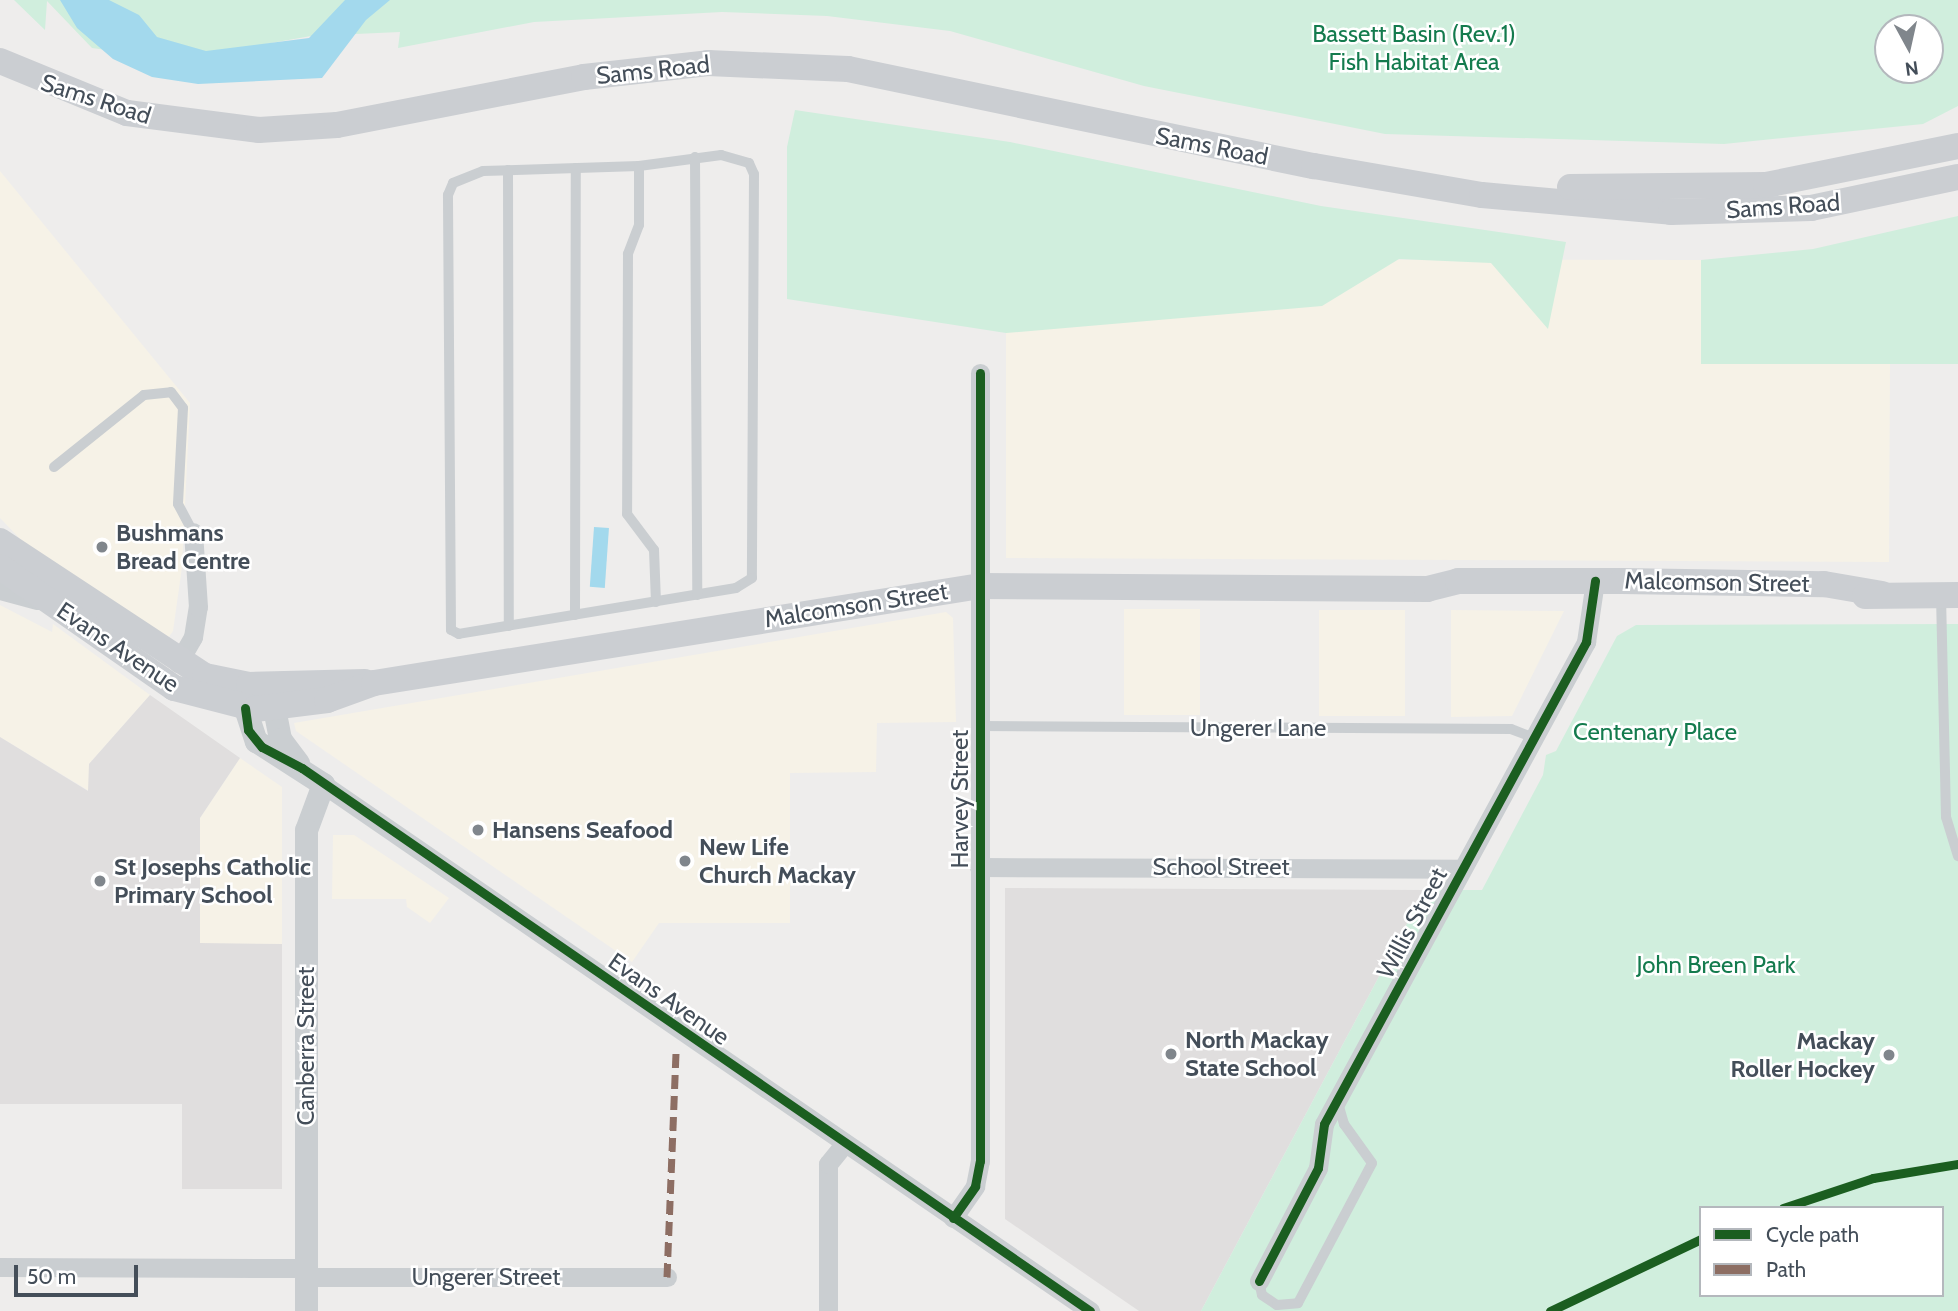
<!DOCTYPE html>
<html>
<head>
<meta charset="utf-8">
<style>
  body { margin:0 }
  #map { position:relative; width:1958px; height:1311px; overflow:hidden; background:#eeedec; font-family:Cabin,sans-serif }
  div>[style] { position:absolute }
  .commercial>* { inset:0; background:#f6f2e7; transform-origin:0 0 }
  .education>* { inset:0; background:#e0dede }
  .green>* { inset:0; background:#d0eedd }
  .water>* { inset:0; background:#a3d9ed; transform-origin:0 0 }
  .service>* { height:10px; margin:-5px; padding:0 5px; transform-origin:5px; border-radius:5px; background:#caced1 }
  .minor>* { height:19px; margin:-9.5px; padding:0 9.5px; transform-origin:9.5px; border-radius:9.5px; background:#caced1 }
  .tertiary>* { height:23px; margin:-11.5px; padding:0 11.5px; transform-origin:11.5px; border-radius:11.5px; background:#caced1 }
  .secondary>* { height:26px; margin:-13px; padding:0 13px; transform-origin:13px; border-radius:13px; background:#cbced2 }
  .quiet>* { height:7px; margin-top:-3.5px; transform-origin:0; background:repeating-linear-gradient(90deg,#8d6e63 0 14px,transparent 0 21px) }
  .cycleway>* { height:9px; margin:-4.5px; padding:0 4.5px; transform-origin:4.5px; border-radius:4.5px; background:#1b5e20 }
  .dots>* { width:19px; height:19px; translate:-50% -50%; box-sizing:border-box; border:4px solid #fff; border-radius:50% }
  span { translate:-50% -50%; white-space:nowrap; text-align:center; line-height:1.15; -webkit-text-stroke:5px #fff; paint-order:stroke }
  .park-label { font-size:24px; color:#147b4e }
  .street-label { font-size:24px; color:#444e59 }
  .poi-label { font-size:24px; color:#444e59; font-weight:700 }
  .left { translate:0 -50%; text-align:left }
  .right { translate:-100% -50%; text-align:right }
  .legend { position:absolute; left:1699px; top:1206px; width:245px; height:91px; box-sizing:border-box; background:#fff; border:2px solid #b4b8bd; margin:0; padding:9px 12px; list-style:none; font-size:21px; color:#444e59 }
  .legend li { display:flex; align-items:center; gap:14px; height:35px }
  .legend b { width:35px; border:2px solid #b4b8bd }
  .north { position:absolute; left:1874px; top:14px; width:70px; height:70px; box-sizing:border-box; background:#fff; border:2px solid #b4b8bd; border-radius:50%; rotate:172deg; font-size:19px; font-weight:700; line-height:28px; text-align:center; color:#444e59 }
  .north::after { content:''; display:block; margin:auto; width:24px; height:32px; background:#80868c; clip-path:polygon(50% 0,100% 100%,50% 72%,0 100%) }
  .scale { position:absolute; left:14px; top:1265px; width:124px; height:32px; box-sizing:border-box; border:4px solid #444e59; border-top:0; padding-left:9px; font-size:21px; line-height:24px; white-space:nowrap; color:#444e59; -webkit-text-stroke:5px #fff; paint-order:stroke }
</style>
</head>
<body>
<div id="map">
  <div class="commercial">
    <div style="clip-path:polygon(0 171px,190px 403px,182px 567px,173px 631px,166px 641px,25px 544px,0 518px)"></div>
    <div style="clip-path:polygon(1006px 259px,1701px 260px,1701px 364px,1890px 364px,1889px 562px,1006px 558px)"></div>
    <div style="clip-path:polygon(0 605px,52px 632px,53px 624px,150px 695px,89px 764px,89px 791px,0 737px)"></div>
    <div style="left:1124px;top:609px;width:76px;height:106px"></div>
    <div style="left:1319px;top:610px;width:86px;height:106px"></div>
    <div style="clip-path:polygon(1451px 610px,1564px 611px,1512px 716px,1451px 717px)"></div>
    <div style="clip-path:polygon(946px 612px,953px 618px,956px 722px,877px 723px,876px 772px,790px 773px,790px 923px,659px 923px,632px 962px,296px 731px,294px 723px)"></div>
    <div style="clip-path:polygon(240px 758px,282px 787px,282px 944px,200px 944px,200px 818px)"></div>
    <div style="clip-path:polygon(333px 835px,354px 835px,449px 898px,430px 923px,407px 907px,406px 899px,332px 899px)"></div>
  </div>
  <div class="education">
    <div style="clip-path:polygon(150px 695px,240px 758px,200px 818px,200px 943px,282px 944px,282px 1189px,182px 1189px,182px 1104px,0 1104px,0 737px,88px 791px,89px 764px)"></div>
    <div style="clip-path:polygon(1005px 888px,1425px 890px,1201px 1311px,1139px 1311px,1005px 1219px)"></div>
  </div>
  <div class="green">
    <div style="clip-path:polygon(evenodd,14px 0,1958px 0,1958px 106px,1923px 124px,1724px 144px,1385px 134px,1144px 86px,950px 31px,827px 16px,722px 12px,534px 22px,398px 48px,400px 32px,311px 36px,231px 50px,222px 66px,92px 48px,47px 1px,45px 30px,14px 0,1888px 28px,1930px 28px,1930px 70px,1888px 70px,1888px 28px)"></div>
    <div style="clip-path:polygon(795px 110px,1010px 142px,1321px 206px,1566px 242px,1548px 329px,1491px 263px,1399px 259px,1322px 306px,1006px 333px,787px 299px,787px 147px)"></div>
    <div style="clip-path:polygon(1958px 216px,1958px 364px,1701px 364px,1701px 260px,1813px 249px)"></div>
    <div style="clip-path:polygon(evenodd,1958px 624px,1958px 1311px,1201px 1311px,1425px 890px,1482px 890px,1543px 775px,1546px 755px,1556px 751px,1617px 636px,1636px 625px,1958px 624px,1701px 1208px,1942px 1208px,1942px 1295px,1701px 1295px,1701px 1208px)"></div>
  </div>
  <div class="water">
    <div style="clip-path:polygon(60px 0,109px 0,139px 15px,157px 37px,206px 51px,309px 38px,345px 0,390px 0,366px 20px,322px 78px,198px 84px,152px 77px,113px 59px,77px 28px)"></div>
    <div style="left:594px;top:527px;width:15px;height:60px;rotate:4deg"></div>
  </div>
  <div class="service">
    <div style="left:721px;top:155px;width:29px;rotate:16deg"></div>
    <div style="left:749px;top:163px;width:12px;rotate:66deg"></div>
    <div style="left:754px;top:174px;width:404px;rotate:90.3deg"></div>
    <div style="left:752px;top:578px;width:19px;rotate:148deg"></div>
    <div style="left:736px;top:588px;width:281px;rotate:170.6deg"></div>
    <div style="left:459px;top:634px;width:9px;rotate:-153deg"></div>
    <div style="left:451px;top:630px;width:435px;rotate:-90.4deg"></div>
    <div style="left:448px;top:195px;width:13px;rotate:-67deg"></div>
    <div style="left:453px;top:183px;width:32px;rotate:-22deg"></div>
    <div style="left:483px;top:171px;width:156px;rotate:-1.8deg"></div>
    <div style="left:639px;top:166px;width:83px;rotate:-7.6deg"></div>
    <div style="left:695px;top:157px;width:438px;rotate:89.7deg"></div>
    <div style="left:639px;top:166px;width:59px;rotate:90deg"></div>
    <div style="left:639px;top:225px;width:31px;rotate:111deg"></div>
    <div style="left:628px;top:254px;width:260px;rotate:90.2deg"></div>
    <div style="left:627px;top:514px;width:45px;rotate:53.1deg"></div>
    <div style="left:654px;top:550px;width:52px;rotate:87.8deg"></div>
    <div style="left:508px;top:170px;width:456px;rotate:89.9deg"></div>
    <div style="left:54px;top:467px;width:115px;rotate:-38.7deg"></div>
    <div style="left:144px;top:395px;width:27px;rotate:-6deg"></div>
    <div style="left:171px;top:392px;width:20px;rotate:53deg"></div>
    <div style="left:183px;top:408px;width:96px;rotate:93deg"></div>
    <div style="left:178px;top:504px;width:32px;rotate:62deg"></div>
    <div style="left:1941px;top:596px;width:221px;rotate:88.7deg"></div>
    <div style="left:1946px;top:817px;width:41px;rotate:72.9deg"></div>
    <div style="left:575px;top:615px;width:447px;rotate:-89.9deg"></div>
    <div style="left:980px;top:726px;width:531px;rotate:0.32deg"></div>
    <div style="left:1511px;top:729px;width:25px;rotate:21deg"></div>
    <div style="left:1259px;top:1281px;width:14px;rotate:78deg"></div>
    <div style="left:1262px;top:1295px;width:18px;rotate:34deg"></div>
    <div style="left:1277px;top:1305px;width:21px;rotate:-5deg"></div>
    <div style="left:1298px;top:1303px;width:158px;rotate:-62.1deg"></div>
    <div style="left:1372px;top:1163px;width:48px;rotate:-125.7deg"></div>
    <div style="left:1344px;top:1124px;width:22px;rotate:-106deg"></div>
  </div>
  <div class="minor">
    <div style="left:178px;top:663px;width:30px;rotate:-60deg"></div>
    <div style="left:193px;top:637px;width:30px;rotate:-81deg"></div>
    <div style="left:198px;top:607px;width:75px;rotate:-93.8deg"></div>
    <div style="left:323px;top:784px;width:931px;rotate:34.49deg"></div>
    <div style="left:979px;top:867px;width:483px;rotate:0.2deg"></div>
    <div style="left:953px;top:1218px;width:39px;rotate:-55deg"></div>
    <div style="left:975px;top:1186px;width:25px;rotate:-79deg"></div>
    <div style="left:980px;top:1161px;width:788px;rotate:-90deg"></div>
    <div style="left:0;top:1267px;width:306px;rotate:0.2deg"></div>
    <div style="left:306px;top:1277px;width:361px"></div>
    <div style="left:1259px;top:1281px;width:127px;rotate:-62.4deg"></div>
    <div style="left:1318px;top:1168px;width:44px;rotate:-82.2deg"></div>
    <div style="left:1324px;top:1124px;width:549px;rotate:-61.47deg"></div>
    <div style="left:1586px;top:642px;width:62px;rotate:-81.6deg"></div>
    <div style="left:828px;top:1311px;width:147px;rotate:-90deg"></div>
    <div style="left:828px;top:1164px;width:27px;rotate:-51deg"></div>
  </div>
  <div class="tertiary">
    <div style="left:0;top:588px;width:39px;rotate:15deg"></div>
    <div style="left:245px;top:708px;width:35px;rotate:72deg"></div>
    <div style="left:256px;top:741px;width:80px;rotate:32.7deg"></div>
    <div style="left:323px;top:784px;width:49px;rotate:110.3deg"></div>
    <div style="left:306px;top:830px;width:481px;rotate:90deg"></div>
    <div style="left:274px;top:708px;width:32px;rotate:79deg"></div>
    <div style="left:280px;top:739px;width:30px;rotate:53deg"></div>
  </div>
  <div class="secondary">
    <div style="left:0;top:61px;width:137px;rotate:22.3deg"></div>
    <div style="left:127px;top:113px;width:133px;rotate:7.3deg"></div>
    <div style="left:259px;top:130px;width:78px;rotate:-3.7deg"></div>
    <div style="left:337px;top:125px;width:252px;rotate:-11deg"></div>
    <div style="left:584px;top:77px;width:125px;rotate:-6.4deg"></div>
    <div style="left:708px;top:63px;width:140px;rotate:2.5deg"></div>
    <div style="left:848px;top:69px;width:476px;rotate:11.8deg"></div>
    <div style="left:1314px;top:166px;width:170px;rotate:9.8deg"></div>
    <div style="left:1482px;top:195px;width:190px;rotate:5.1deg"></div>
    <div style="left:1671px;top:212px;width:140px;rotate:-1.6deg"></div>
    <div style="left:1811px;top:208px;width:150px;rotate:-11.9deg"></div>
    <div style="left:1570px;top:187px;width:196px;rotate:-0.6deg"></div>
    <div style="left:1766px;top:185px;width:196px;rotate:-11.5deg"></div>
    <div style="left:0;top:541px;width:245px;rotate:33.4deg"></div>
    <div style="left:205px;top:676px;width:45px;rotate:11.6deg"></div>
    <div style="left:249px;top:685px;width:116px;rotate:-1.5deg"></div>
    <div style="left:0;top:567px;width:212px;rotate:34.8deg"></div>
    <div style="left:174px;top:688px;width:84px;rotate:14.5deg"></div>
    <div style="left:255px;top:709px;width:73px;rotate:-7.1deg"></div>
    <div style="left:327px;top:700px;width:50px;rotate:-19.9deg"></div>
    <div style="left:374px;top:683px;width:614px;rotate:-9.09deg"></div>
    <div style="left:980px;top:586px;width:447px;rotate:0.4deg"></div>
    <div style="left:1427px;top:589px;width:32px;rotate:-14deg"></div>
    <div style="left:1458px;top:581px;width:164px"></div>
    <div style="left:1622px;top:581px;width:202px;rotate:0.9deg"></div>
    <div style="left:1824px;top:584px;width:59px;rotate:9.8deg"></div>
    <div style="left:1865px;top:596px;width:93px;rotate:-0.6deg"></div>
  </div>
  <div class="quiet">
    <div style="left:667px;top:1277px;width:224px;rotate:-87.7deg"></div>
  </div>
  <div class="cycleway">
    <div style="left:245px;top:708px;width:22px;rotate:82deg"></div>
    <div style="left:248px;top:730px;width:22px;rotate:51deg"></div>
    <div style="left:262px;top:747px;width:45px;rotate:27.7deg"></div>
    <div style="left:302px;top:768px;width:957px;rotate:34.57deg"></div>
    <div style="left:1783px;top:1208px;width:95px;rotate:-18.4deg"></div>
    <div style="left:1873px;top:1178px;width:86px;rotate:-9.4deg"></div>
    <div style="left:953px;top:1218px;width:39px;rotate:-55deg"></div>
    <div style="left:975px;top:1186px;width:25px;rotate:-79deg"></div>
    <div style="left:980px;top:1161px;width:788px;rotate:-90deg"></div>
    <div style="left:1259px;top:1281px;width:127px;rotate:-62.4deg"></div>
    <div style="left:1318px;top:1168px;width:44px;rotate:-82.2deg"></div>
    <div style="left:1324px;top:1124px;width:549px;rotate:-61.47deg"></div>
    <div style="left:1586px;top:642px;width:62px;rotate:-81.6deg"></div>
    <div style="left:1550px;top:1311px;width:167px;rotate:-25.5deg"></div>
  </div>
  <div class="dots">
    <div style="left:102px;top:547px;background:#80868c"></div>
    <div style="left:478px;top:830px;background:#80868c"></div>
    <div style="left:685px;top:861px;background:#80868c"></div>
    <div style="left:100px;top:881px;background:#80868c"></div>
    <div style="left:1171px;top:1054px;background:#80868c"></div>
    <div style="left:1889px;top:1055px;background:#80868c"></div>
  </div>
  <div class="park-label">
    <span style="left:1414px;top:48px">Bassett Basin (Rev.1)<br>Fish Habitat Area</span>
    <span style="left:1655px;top:732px">Centenary Place</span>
    <span style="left:1716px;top:965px">John Breen Park</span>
  </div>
  <div class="street-label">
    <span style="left:653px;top:70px;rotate:-6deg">Sams Road</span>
    <span style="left:96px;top:99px;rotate:18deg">Sams Road</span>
    <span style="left:1212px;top:146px;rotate:11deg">Sams Road</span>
    <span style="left:1783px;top:206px;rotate:-4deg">Sams Road</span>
    <span style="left:1717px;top:582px;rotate:1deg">Malcomson Street</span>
    <span style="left:856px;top:605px;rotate:-9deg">Malcomson Street</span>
    <span style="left:118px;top:647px;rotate:34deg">Evans Avenue</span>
    <span style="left:1258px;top:728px">Ungerer Lane</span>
    <span style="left:960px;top:799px;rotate:-90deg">Harvey Street</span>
    <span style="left:1221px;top:867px">School Street</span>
    <span style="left:1412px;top:923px;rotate:-62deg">Willis Street</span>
    <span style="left:669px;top:999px;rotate:35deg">Evans Avenue</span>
    <span style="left:306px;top:1046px;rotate:-90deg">Canberra Street</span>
    <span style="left:486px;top:1277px">Ungerer Street</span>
  </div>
  <div class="poi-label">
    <span class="left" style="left:116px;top:547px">Bushmans<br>Bread Centre</span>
    <span class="left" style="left:492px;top:830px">Hansens Seafood</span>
    <span class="left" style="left:699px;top:861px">New Life<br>Church Mackay</span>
    <span class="left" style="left:114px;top:881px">St Josephs Catholic<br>Primary School</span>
    <span class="left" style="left:1185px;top:1054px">North Mackay<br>State School</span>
    <span class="right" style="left:1875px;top:1055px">Mackay<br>Roller Hockey</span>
  </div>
  <ul class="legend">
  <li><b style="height:9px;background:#1b5e20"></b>Cycle path</li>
  <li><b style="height:9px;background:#8d6e63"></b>Path</li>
  </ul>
  <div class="north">N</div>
  <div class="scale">50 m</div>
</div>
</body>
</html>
